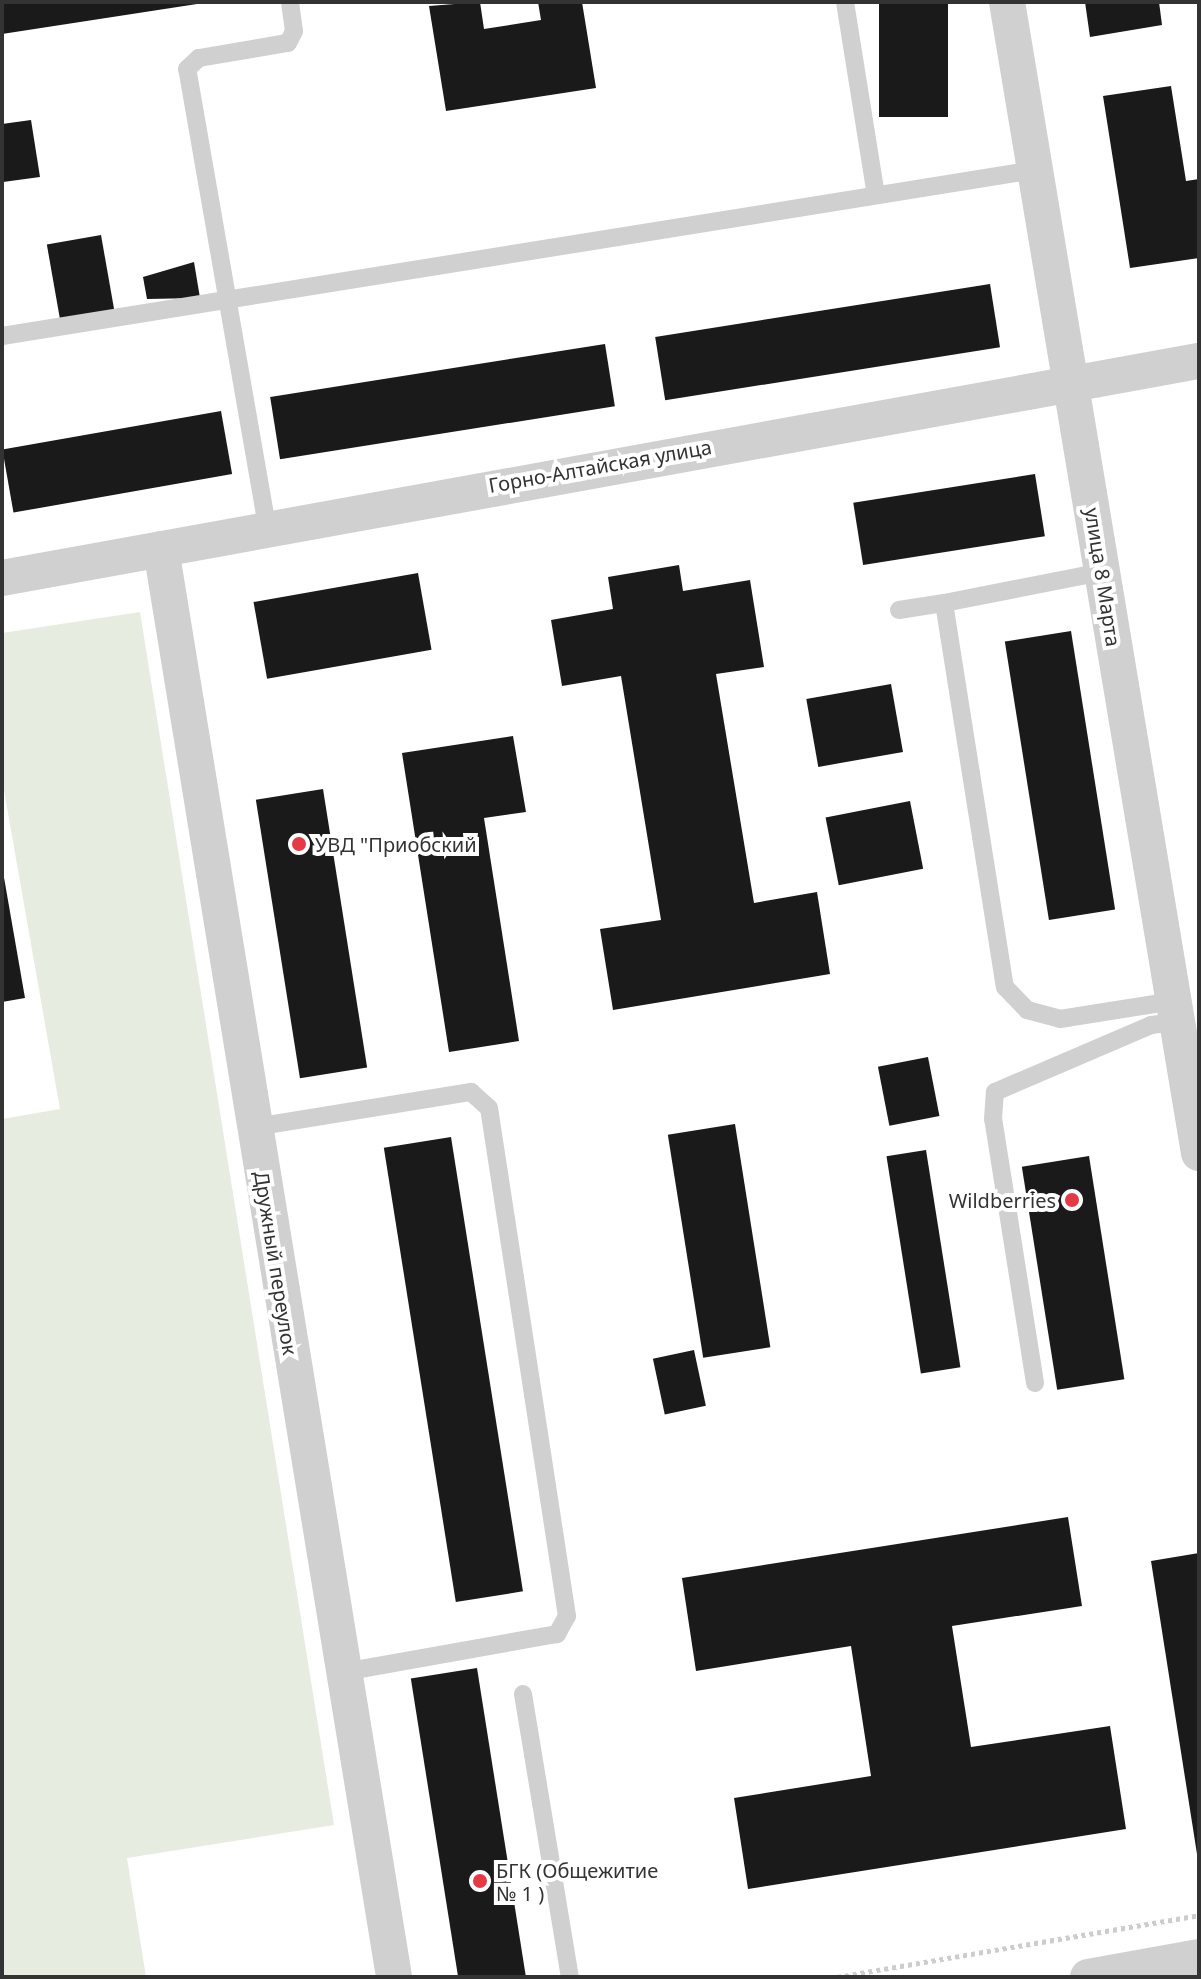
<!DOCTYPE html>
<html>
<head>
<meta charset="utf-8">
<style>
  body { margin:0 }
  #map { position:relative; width:1201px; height:1979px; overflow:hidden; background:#fff; font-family:"Noto Sans",sans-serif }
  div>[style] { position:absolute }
  .green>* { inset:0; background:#e6ecdf }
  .building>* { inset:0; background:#1a1a1a; transform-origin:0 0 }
  .path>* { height:5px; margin-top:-2.5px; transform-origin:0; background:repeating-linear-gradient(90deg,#cdcdcd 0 4px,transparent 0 8px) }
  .service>* { height:18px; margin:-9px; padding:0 9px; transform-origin:9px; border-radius:9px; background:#d0d0d0 }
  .minor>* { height:36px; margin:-18px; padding:0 18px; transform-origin:18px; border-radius:18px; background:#d0d0d0 }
  .dots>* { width:22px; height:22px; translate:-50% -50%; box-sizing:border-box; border:4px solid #fff; border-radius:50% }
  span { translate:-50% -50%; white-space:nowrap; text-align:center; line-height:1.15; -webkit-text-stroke:8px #fff; paint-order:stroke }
  .street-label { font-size:20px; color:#333 }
  .poi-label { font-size:20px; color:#333 }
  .left { translate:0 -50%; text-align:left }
  .right { translate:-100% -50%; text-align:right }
  .frame { position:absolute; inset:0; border:4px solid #333; pointer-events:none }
</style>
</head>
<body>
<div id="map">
  <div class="green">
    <div style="clip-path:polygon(140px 612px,334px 1825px,127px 1858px,146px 1977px,2px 1977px,2px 1119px,60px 1109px,2px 779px,2px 633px)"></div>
  </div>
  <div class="building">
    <div style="clip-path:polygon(2px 2px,197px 2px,197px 4px,2px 34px)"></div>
    <div style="clip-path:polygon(480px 2px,484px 29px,541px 20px,538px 2px,582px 2px,596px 88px,446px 111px,429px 6px)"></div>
    <div style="left:879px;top:2px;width:69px;height:115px"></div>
    <div style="clip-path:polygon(1085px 2px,1159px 2px,1162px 25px,1090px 37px)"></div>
    <div style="clip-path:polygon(1171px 86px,1186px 181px,1199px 179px,1199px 258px,1130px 268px,1103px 96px)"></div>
    <div style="clip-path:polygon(31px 120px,40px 177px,3px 182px,2px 124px)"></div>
    <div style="left:101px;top:235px;width:77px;height:55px;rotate:80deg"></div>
    <div style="clip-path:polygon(194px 262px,200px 298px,147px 299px,143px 277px)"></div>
    <div style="left:990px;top:284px;width:64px;height:339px;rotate:81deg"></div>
    <div style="left:605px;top:344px;width:63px;height:339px;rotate:81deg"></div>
    <div style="left:221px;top:411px;width:64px;height:222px;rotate:80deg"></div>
    <div style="left:1035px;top:474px;width:63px;height:184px;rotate:81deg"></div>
    <div style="clip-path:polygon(679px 565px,683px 591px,750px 580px,764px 667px,716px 674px,754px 903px,817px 892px,830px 974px,613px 1010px,600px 929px,661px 920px,621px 676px,562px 686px,551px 620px,613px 609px,608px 577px)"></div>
    <div style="left:418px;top:573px;width:78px;height:167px;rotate:80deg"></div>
    <div style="left:1071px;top:631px;width:282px;height:67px;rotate:81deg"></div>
    <div style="left:891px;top:684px;width:69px;height:86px;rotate:80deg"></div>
    <div style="clip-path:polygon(513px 736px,526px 812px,484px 818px,519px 1041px,449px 1052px,402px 753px)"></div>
    <div style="left:323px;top:789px;width:282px;height:68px;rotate:81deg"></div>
    <div style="left:910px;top:801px;width:69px;height:86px;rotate:79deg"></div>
    <div style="clip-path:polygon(2px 866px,25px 998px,2px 1002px)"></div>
    <div style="left:928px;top:1057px;width:60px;height:51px;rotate:79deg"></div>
    <div style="left:735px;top:1124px;width:226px;height:68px;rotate:81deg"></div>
    <div style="left:451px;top:1137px;width:460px;height:68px;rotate:81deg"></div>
    <div style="left:926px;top:1150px;width:220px;height:40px;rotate:81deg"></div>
    <div style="left:1089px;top:1156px;width:226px;height:68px;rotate:81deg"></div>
    <div style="left:694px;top:1350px;width:57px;height:42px;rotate:78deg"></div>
    <div style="clip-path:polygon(1068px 1517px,1082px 1606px,952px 1626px,971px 1747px,1110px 1726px,1126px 1829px,748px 1889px,734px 1798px,871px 1776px,851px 1646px,696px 1671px,682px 1578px)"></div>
    <div style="clip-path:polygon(1199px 1553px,1199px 1854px,1197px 1854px,1151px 1561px)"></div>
    <div style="left:477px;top:1668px;width:313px;height:67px;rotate:81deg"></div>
  </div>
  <div class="path">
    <div style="left:837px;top:1977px;width:367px;rotate:-9.7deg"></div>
  </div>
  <div class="service">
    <div style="left:845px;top:2px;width:195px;rotate:80.9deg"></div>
    <div style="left:2px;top:336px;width:1046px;rotate:-9.13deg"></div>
    <div style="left:267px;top:526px;width:464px;rotate:-99.9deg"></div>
    <div style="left:187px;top:69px;width:16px;rotate:-43deg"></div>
    <div style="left:199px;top:58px;width:90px;rotate:-9.6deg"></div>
    <div style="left:288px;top:43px;width:13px;rotate:-63deg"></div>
    <div style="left:294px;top:31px;width:29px;rotate:-98deg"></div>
    <div style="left:1102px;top:572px;width:161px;rotate:168.9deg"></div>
    <div style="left:944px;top:603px;width:389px;rotate:81deg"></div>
    <div style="left:1005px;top:987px;width:32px;rotate:46deg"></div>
    <div style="left:1027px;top:1010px;width:34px;rotate:15deg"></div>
    <div style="left:1060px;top:1019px;width:115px;rotate:-9deg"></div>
    <div style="left:899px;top:610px;width:46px;rotate:-8.8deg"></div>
    <div style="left:254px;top:1127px;width:220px;rotate:-9.2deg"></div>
    <div style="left:471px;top:1092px;width:24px;rotate:42deg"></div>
    <div style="left:489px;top:1108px;width:514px;rotate:81.27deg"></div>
    <div style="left:567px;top:1616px;width:21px;rotate:119deg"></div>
    <div style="left:557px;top:1634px;width:216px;rotate:169.9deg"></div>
    <div style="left:1035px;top:1383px;width:267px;rotate:-99deg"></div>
    <div style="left:993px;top:1119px;width:27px;rotate:-86deg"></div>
    <div style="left:995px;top:1092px;width:170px;rotate:-23.2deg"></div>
    <div style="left:1151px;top:1025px;width:26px;rotate:-7deg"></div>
    <div style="left:523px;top:1694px;width:287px;rotate:80.6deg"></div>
  </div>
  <div class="minor">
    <div style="left:1007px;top:2px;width:1167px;rotate:80.53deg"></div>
    <div style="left:161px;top:549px;width:1447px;rotate:80.73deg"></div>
    <div style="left:2px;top:578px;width:1217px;rotate:-10.28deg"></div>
    <div style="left:1088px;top:1977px;width:113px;rotate:-10.2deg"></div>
  </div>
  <div class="dots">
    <div style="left:299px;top:844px;background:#e63946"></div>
    <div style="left:1072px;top:1200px;background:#e63946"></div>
    <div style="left:480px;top:1881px;background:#e63946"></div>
  </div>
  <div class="street-label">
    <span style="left:600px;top:466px;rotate:-10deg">Горно-Алтайская улица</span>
    <span style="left:1103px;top:577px;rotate:81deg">улица 8 Марта</span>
    <span style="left:276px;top:1263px;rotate:81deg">Дружный переулок</span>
  </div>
  <div class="poi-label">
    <span class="left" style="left:315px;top:844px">УВД "Приобский</span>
    <span class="right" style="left:1056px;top:1200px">Wildberries</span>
    <span class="left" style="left:496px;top:1882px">БГК (Общежитие<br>№ 1 )</span>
  </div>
  <div class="frame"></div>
</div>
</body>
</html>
